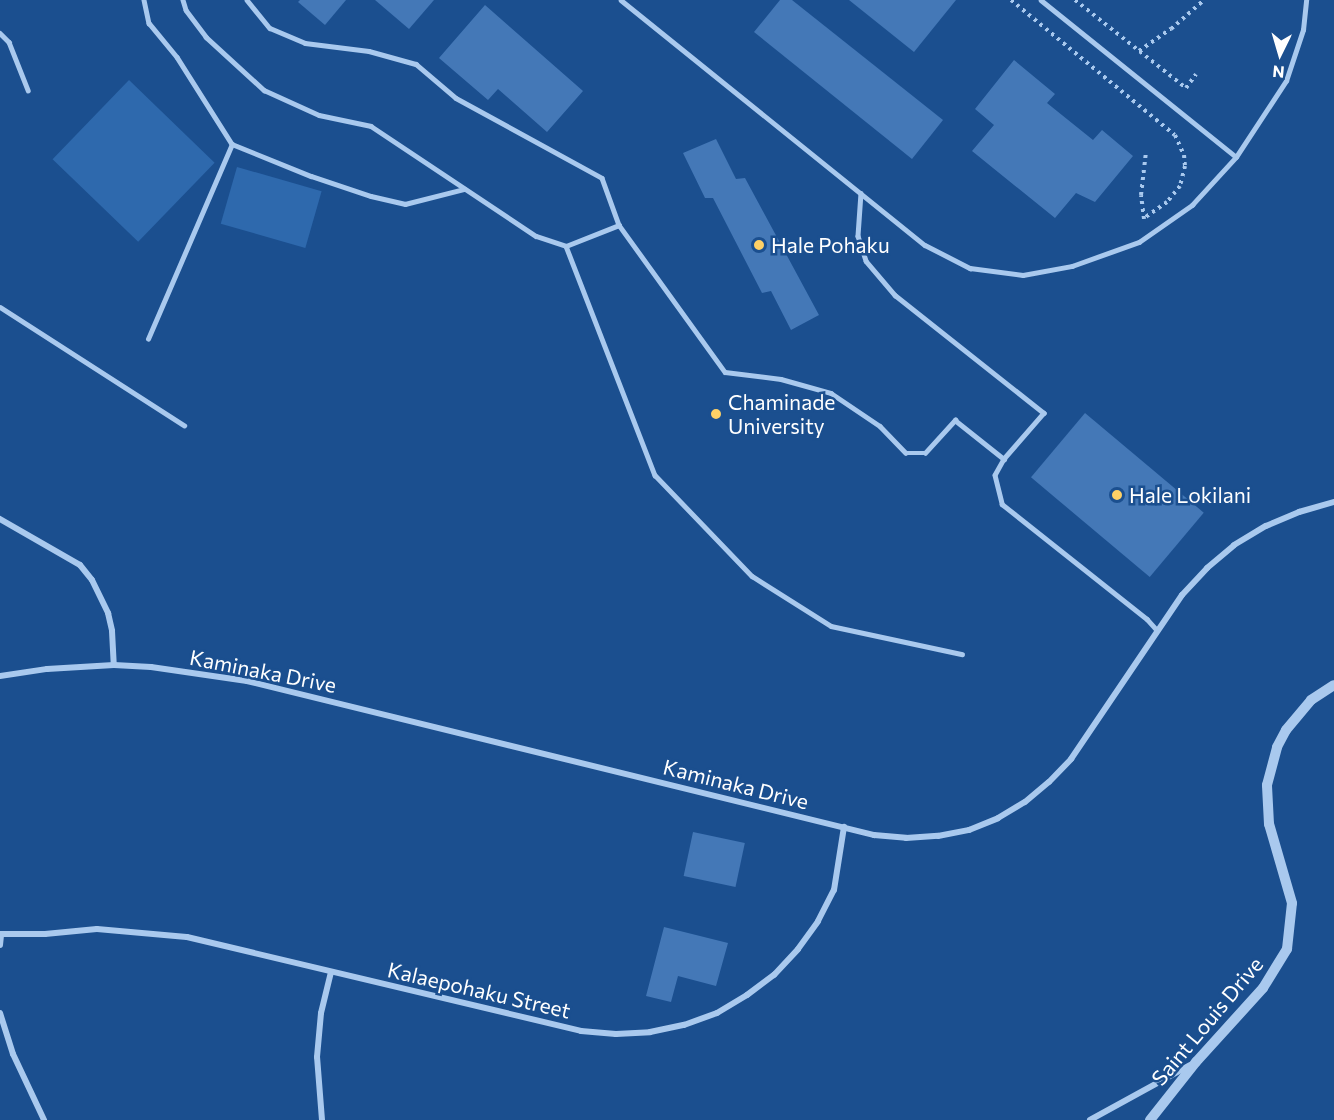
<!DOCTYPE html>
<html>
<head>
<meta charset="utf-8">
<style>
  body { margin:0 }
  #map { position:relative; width:1334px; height:1120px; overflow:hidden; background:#1b4f8f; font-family:Commissioner,sans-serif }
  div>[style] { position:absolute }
  .green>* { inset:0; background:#2e69ad; transform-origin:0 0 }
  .building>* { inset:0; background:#4478b7; transform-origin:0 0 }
  .path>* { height:4px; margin-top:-2px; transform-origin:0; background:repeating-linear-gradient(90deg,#a9c9ee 0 3px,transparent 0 7.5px) }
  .service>* { height:4.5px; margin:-2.25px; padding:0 2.25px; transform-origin:2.25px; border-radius:2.25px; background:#a9c9ee }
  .minor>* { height:6px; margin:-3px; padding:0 3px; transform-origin:3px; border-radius:3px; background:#a9c9ee }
  .tertiary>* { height:10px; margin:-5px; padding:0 5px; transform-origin:5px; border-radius:5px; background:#a9c9ee }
  .dots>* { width:16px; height:16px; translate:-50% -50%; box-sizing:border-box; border:3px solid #1b4f8f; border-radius:50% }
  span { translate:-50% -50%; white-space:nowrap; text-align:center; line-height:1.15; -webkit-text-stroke:5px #1b4f8f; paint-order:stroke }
  .poi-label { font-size:21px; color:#fff }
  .left { translate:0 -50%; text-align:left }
  .street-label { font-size:21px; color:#fff }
  .north { position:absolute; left:1250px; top:24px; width:60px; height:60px; -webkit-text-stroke:4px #1b4f8f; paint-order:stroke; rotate:185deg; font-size:16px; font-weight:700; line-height:24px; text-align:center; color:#fff }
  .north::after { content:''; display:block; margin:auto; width:21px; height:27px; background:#fff; clip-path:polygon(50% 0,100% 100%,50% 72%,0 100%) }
</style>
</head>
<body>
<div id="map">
  <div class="green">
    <div style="left:129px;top:80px;width:119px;height:110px;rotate:44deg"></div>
    <div style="left:237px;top:167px;width:88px;height:59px;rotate:16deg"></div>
  </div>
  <div class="building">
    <div style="clip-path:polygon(300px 0,346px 0,325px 25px,298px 2px)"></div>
    <div style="clip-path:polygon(375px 0,434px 0,409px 29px)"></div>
    <div style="clip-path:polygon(780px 0,792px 0,943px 120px,912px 159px,754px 32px)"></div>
    <div style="clip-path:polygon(849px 0,956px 0,914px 52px)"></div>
    <div style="clip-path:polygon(485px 5px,583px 91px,547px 132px,498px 89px,488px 100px,439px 58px)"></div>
    <div style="clip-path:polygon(1014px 60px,1055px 94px,1047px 103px,1093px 140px,1102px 130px,1133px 156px,1095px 202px,1076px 193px,1055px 218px,972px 151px,994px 125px,975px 109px)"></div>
    <div style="clip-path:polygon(716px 139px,736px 179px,745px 178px,819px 315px,791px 330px,771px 291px,762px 293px,713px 198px,705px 198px,683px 153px)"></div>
    <div style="left:1085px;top:413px;width:155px;height:84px;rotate:40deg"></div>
    <div style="left:693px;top:832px;width:53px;height:45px;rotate:12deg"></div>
    <div style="clip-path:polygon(664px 927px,728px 943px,716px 986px,678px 976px,671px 1002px,646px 996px)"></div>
  </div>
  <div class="path">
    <div style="left:1011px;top:0;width:212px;rotate:39.5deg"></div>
    <div style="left:1175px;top:135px;width:22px;rotate:66deg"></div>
    <div style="left:1184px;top:155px;width:11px;rotate:85deg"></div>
    <div style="left:1185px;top:166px;width:21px;rotate:104deg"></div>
    <div style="left:1180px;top:186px;width:21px;rotate:129deg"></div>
    <div style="left:1167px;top:202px;width:28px;rotate:145deg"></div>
    <div style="left:1075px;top:0;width:142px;rotate:38.4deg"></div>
    <div style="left:1186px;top:88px;width:17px;rotate:-54deg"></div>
    <div style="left:1139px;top:51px;width:39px;rotate:-35deg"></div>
    <div style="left:1171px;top:29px;width:44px;rotate:-41.3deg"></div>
    <div style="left:1144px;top:219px;width:24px;rotate:-97deg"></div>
    <div style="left:1141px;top:195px;width:43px;rotate:-83.4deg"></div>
  </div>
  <div class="service">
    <div style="left:144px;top:0;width:24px;rotate:78deg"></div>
    <div style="left:149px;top:23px;width:44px;rotate:50.5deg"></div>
    <div style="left:177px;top:57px;width:103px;rotate:57.7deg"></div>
    <div style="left:183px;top:0;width:10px;rotate:73deg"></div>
    <div style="left:186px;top:10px;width:34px;rotate:53deg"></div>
    <div style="left:206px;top:37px;width:79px;rotate:42.4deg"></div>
    <div style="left:264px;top:90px;width:60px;rotate:24.4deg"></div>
    <div style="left:319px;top:115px;width:53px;rotate:11.9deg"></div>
    <div style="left:371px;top:126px;width:198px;rotate:33.7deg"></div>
    <div style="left:536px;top:236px;width:32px;rotate:18deg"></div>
    <div style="left:566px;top:246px;width:57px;rotate:-21.6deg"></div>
    <div style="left:247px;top:0;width:36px;rotate:51deg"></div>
    <div style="left:270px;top:28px;width:38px;rotate:23deg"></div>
    <div style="left:305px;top:43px;width:64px;rotate:7.1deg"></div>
    <div style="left:369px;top:51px;width:49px;rotate:15.5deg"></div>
    <div style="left:416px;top:64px;width:52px;rotate:40.4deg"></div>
    <div style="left:456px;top:98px;width:166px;rotate:28.7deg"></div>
    <div style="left:602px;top:178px;width:50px;rotate:70.1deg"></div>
    <div style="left:619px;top:225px;width:181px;rotate:54.2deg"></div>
    <div style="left:725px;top:372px;width:56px;rotate:7.1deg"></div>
    <div style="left:781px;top:379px;width:52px;rotate:15.6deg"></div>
    <div style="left:831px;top:393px;width:59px;rotate:34deg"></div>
    <div style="left:880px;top:426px;width:37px;rotate:46deg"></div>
    <div style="left:906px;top:453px;width:19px"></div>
    <div style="left:925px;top:453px;width:45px;rotate:-47.7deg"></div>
    <div style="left:955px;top:420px;width:63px;rotate:38.5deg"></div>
    <div style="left:621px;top:0;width:390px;rotate:38.9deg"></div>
    <div style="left:925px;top:245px;width:51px;rotate:27.1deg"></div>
    <div style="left:970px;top:268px;width:53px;rotate:7.5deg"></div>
    <div style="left:1023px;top:275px;width:50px;rotate:-10.4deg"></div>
    <div style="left:1072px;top:266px;width:71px;rotate:-19.7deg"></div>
    <div style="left:1139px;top:242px;width:65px;rotate:-34.9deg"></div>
    <div style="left:1192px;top:205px;width:65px;rotate:-47.5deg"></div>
    <div style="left:1236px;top:157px;width:91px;rotate:-56.7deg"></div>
    <div style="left:1286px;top:81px;width:54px;rotate:-71.6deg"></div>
    <div style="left:1303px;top:30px;width:30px;rotate:-84deg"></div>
    <div style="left:1041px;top:0;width:250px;rotate:38.8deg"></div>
    <div style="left:0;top:33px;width:13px;rotate:45deg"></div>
    <div style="left:9px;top:42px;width:52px;rotate:68.4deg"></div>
    <div style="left:861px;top:193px;width:43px;rotate:94deg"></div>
    <div style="left:858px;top:236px;width:26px;rotate:72deg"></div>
    <div style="left:866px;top:261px;width:45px;rotate:49.5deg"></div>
    <div style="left:895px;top:295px;width:190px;rotate:38.4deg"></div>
    <div style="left:1044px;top:413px;width:61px;rotate:131deg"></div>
    <div style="left:1004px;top:459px;width:18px;rotate:119deg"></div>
    <div style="left:995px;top:475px;width:30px;rotate:76deg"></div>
    <div style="left:1002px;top:504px;width:185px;rotate:38.4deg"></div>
    <div style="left:1147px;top:619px;width:15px;rotate:48deg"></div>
    <div style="left:566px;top:246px;width:246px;rotate:68.8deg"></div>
    <div style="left:655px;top:475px;width:140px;rotate:46.2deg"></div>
    <div style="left:752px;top:576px;width:93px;rotate:32.3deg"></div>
    <div style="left:831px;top:626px;width:134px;rotate:12.1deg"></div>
    <div style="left:0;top:307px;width:219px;rotate:32.7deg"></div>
    <div style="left:148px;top:339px;width:212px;rotate:-66.7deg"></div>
    <div style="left:232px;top:144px;width:85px;rotate:22.1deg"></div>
    <div style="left:311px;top:176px;width:63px;rotate:18.4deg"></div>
    <div style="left:371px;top:196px;width:35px;rotate:13deg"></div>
    <div style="left:405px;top:204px;width:61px;rotate:-14.3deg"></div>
  </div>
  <div class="minor">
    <div style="left:0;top:519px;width:92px;rotate:29.9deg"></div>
    <div style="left:80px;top:565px;width:19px;rotate:51deg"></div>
    <div style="left:92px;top:580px;width:37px;rotate:64deg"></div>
    <div style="left:108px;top:613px;width:18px;rotate:77deg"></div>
    <div style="left:112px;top:631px;width:34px;rotate:87deg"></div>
    <div style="left:0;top:676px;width:48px;rotate:-8.5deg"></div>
    <div style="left:47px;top:669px;width:67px;rotate:-3.4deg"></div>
    <div style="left:114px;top:665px;width:37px;rotate:3deg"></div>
    <div style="left:151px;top:667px;width:97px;rotate:8.3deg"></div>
    <div style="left:247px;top:681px;width:646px;rotate:13.8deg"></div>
    <div style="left:874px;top:835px;width:32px;rotate:5deg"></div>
    <div style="left:906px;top:838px;width:32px;rotate:-4deg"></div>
    <div style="left:938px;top:836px;width:32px;rotate:-11deg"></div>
    <div style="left:969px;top:830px;width:31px;rotate:-22deg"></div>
    <div style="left:998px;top:818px;width:31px;rotate:-31deg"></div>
    <div style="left:1025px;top:802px;width:31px;rotate:-40deg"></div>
    <div style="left:1049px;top:782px;width:32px;rotate:-46deg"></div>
    <div style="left:1071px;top:759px;width:198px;rotate:-55.9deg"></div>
    <div style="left:1182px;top:595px;width:37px;rotate:-47deg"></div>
    <div style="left:1207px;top:568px;width:35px;rotate:-40deg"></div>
    <div style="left:1234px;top:545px;width:37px;rotate:-31deg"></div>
    <div style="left:1266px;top:526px;width:36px;rotate:-23deg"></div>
    <div style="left:1299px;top:512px;width:36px;rotate:-16deg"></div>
    <div style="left:0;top:934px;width:45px"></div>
    <div style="left:45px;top:934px;width:52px;rotate:-5.5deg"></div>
    <div style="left:97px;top:929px;width:90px;rotate:5.1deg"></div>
    <div style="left:187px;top:937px;width:405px;rotate:13.4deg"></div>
    <div style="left:581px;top:1031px;width:35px;rotate:5deg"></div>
    <div style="left:616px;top:1034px;width:34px;rotate:-3deg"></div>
    <div style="left:650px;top:1032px;width:35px;rotate:-12deg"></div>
    <div style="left:684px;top:1025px;width:35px;rotate:-20deg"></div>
    <div style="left:717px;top:1013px;width:35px;rotate:-31deg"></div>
    <div style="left:747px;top:995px;width:34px;rotate:-37deg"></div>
    <div style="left:774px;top:975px;width:35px;rotate:-47deg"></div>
    <div style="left:798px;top:949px;width:34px;rotate:-54deg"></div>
    <div style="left:818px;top:921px;width:35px;rotate:-63deg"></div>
    <div style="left:834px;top:890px;width:64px;rotate:-81deg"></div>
    <div style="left:0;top:945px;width:10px;rotate:-84deg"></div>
    <div style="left:0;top:1013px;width:43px;rotate:72.4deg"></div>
    <div style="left:13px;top:1054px;width:73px;rotate:64.8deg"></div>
    <div style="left:322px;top:1120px;width:63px;rotate:-94.5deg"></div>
    <div style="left:317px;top:1057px;width:44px;rotate:-84.8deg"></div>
    <div style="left:321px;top:1013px;width:42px;rotate:-76.3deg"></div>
    <div style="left:1090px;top:1120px;width:114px;rotate:-28.8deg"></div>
  </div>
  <div class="tertiary">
    <div style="left:1150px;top:1120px;width:74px;rotate:-51.6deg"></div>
    <div style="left:1196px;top:1062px;width:100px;rotate:-47.8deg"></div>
    <div style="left:1263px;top:988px;width:46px;rotate:-58.4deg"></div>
    <div style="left:1287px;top:949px;width:46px;rotate:-83.8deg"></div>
    <div style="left:1292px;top:903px;width:82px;rotate:-106.2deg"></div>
    <div style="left:1269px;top:824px;width:39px;rotate:-93deg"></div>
    <div style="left:1267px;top:785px;width:39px;rotate:-75deg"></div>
    <div style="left:1277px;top:747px;width:19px;rotate:-62deg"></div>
    <div style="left:1286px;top:730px;width:39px;rotate:-50deg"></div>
    <div style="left:1311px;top:700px;width:27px;rotate:-33deg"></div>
  </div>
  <div class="dots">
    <div style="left:759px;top:245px;background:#ffd166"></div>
    <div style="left:716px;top:414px;background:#ffd166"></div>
    <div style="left:1117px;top:495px;background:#ffd166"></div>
  </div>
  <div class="poi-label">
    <span class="left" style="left:771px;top:245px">Hale Pohaku</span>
    <span class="left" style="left:728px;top:414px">Chaminade<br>University</span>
    <span class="left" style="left:1129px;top:495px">Hale Lokilani</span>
  </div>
  <div class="street-label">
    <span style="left:263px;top:671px;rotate:11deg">Kaminaka Drive</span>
    <span style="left:736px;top:784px;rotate:14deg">Kaminaka Drive</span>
    <span style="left:479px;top:990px;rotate:13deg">Kalaepohaku Street</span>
    <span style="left:1207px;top:1021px;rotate:-50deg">Saint Louis Drive</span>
  </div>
  <div class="north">N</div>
</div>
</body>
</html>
